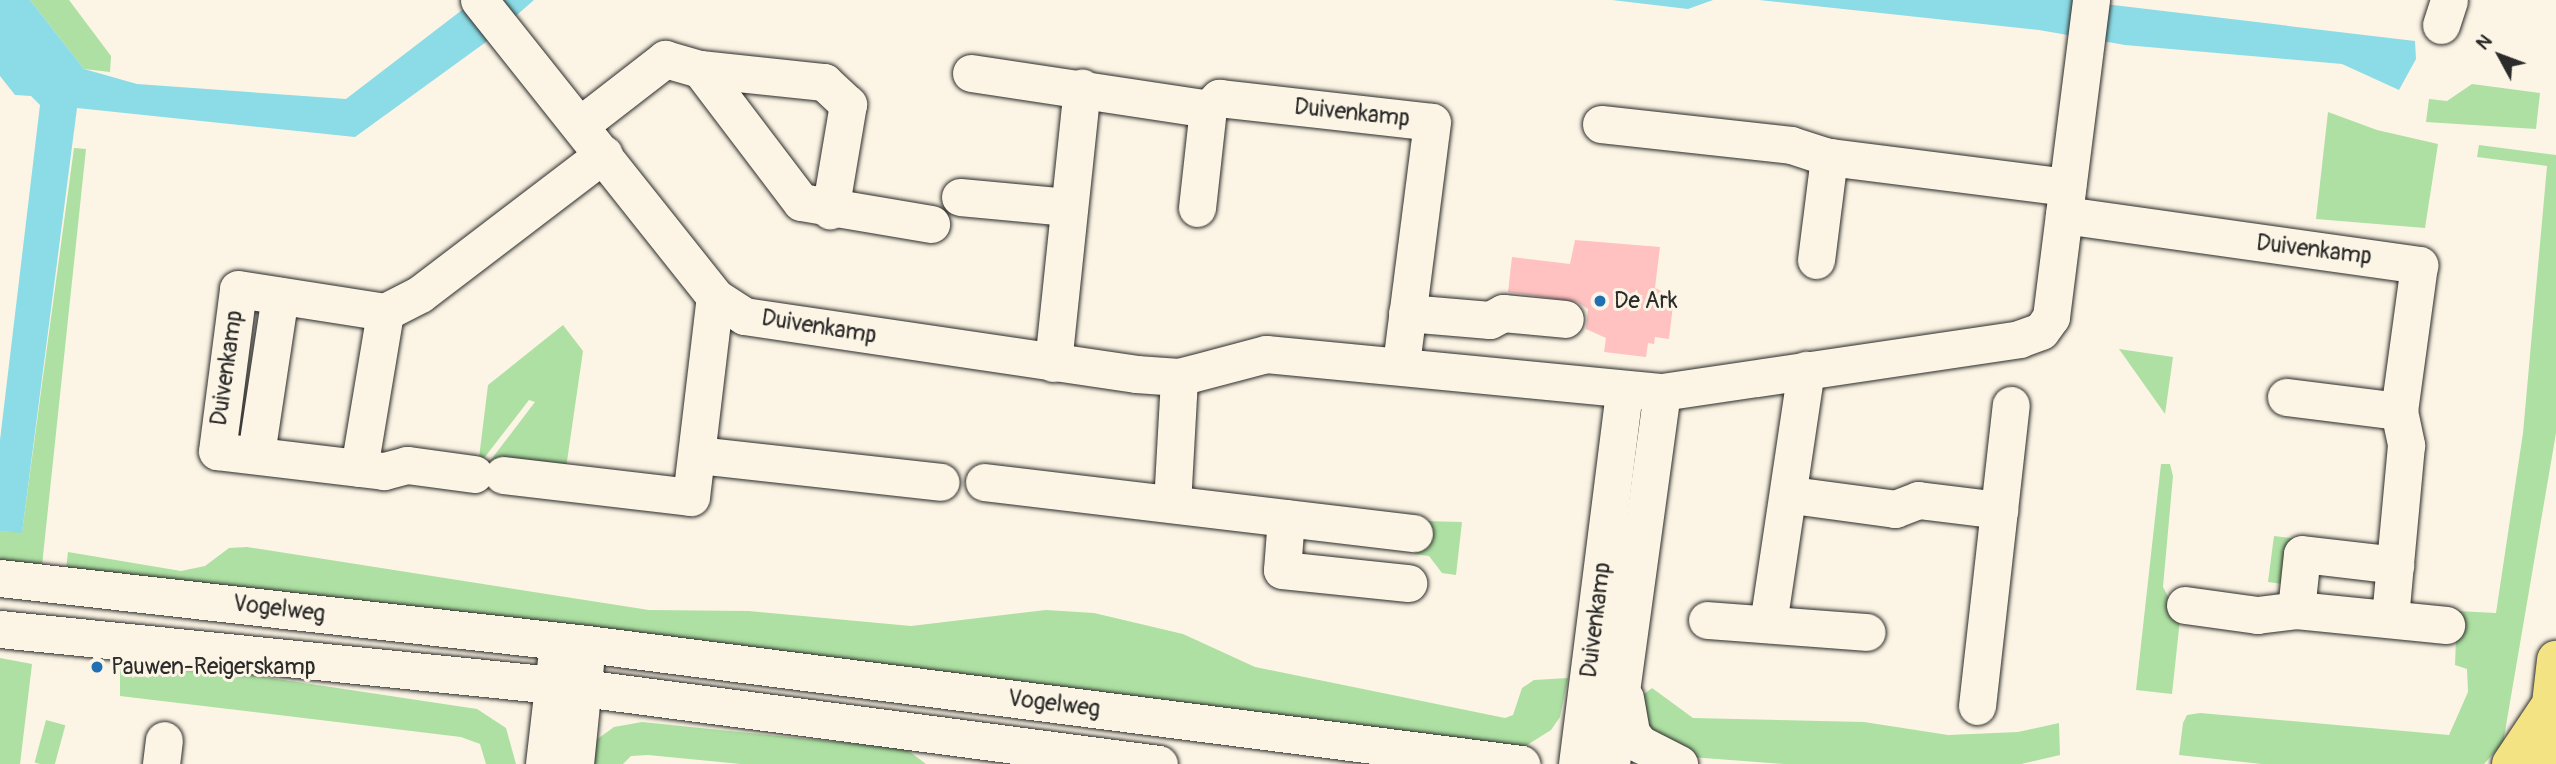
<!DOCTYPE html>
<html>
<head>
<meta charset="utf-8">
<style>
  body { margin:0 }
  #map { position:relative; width:2556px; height:764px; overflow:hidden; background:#fcf5e5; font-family:Pangolin,sans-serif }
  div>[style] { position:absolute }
  .green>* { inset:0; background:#ade0a2; transform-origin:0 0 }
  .water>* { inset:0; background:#8bdce6 }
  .building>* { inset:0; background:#ffc2c0 }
  .roads { filter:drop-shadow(0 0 2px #2b2b2b) drop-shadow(0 0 2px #2b2b2b) }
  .minor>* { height:37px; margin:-18.5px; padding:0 18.5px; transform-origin:18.5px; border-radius:18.5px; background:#fcf5e5 }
  .major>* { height:38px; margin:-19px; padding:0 19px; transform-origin:19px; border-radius:19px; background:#f4e382 }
  .dots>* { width:19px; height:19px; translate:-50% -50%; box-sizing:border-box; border:4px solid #fcf5e5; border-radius:50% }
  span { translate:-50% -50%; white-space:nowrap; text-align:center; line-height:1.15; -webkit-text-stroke:6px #fcf5e5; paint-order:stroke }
  .street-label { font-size:23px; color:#2b2b2b }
  .poi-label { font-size:23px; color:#2b2b2b }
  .left { translate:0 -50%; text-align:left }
  .north { position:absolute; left:2465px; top:21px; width:70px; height:70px; -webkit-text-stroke:5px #fcf5e5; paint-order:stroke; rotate:311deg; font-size:19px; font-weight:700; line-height:28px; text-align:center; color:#2b2b2b }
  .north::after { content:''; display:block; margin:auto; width:24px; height:32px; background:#2b2b2b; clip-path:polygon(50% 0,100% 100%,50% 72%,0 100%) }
</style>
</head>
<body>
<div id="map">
  <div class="green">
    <div style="clip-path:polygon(30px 0,69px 0,111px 56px,110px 72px,84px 69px)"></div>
    <div style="clip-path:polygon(2472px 84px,2540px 93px,2536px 129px,2426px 122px,2429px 99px,2447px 101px)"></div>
    <div style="clip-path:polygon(2328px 112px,2377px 130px,2438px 144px,2425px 228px,2316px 219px)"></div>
    <div style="clip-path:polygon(2479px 145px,2556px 155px,2556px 433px,2503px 743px,2484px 764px,2262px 764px,2179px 755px,2183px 723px,2187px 715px,2200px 713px,2449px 735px,2468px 692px,2467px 669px,2455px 665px,2457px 611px,2496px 613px,2523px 433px,2547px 166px,2477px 157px)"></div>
    <div style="clip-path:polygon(74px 148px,86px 149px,41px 575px,0 570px,0 531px,22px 532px)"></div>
    <div style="clip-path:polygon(563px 325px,583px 351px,565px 475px,487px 465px,535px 402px,529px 400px,478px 466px,488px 385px)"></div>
    <div style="clip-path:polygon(2119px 349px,2173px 357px,2165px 414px)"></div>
    <div style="clip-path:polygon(2161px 464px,2170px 464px,2173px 476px,2163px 587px,2180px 619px,2172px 694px,2136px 690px)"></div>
    <div style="clip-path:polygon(1424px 521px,1462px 522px,1456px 575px,1442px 573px,1429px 556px,1414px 554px)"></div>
    <div style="clip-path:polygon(2274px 536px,2297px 539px,2282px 584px,2268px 582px)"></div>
    <div style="clip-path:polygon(247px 547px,649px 610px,749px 611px,911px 626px,1046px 610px,1094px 613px,1183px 634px,1255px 667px,1505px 718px,1513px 715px,1522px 688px,1534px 680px,1568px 678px,1560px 717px,1551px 730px,1521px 749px,65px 578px,68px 552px,181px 571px,205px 566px,229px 548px)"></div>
    <div style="clip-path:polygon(0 658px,32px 664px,20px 764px,0 764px)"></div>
    <div style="clip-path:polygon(197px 667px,477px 709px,506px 728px,516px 764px,486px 764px,480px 744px,461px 737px,120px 696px,120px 669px)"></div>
    <div style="clip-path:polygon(1652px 688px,1693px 718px,1864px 722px,1948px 735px,2018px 732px,2059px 723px,2060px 755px,2021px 764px,1784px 764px,1664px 755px,1630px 705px)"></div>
    <div style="left:46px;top:720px;width:20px;height:44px;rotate:15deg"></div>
    <div style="clip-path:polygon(642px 722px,906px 749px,926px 764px,741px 764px,648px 755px,631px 756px,623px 764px,591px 764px,596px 740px,614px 727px)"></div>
  </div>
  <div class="water">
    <div style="clip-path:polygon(0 0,30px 0,84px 69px,137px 84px,346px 99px,475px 0,534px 0,486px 42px,355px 137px,77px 108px,22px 533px,0 531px,0 440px,40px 105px,31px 96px,15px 95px,0 76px)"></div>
    <div style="clip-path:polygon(1612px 0,1713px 0,1688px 9px)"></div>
    <div style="clip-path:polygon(1759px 0,2071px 0,2415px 41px,2416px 59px,2399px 90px,2342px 64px,2125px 45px,2039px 30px)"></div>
  </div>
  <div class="building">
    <div style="clip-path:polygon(1575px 240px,1660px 247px,1655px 288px,1674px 297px,1669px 339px,1655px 337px,1654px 344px,1648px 343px,1646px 357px,1604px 352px,1606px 338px,1586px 329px,1588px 309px,1577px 302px,1508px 292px,1512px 257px,1570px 264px)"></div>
  </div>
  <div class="roads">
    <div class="minor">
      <div style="left:479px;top:0;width:379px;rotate:51.5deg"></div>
      <div style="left:715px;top:297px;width:35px;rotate:33deg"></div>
      <div style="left:744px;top:316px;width:396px;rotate:8.4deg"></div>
      <div style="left:1136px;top:374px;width:43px;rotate:4deg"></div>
      <div style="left:1179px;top:377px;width:90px;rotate:-14.8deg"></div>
      <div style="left:1266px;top:354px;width:398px;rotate:5.5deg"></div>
      <div style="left:1662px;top:392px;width:361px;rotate:-8.4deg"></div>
      <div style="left:2019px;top:339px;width:23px;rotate:-20deg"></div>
      <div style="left:2041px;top:331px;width:17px;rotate:-54deg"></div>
      <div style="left:2051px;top:317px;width:320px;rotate:-82.8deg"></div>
      <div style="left:2441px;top:25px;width:26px;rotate:-72deg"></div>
      <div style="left:700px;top:69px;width:167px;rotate:52.8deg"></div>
      <div style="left:801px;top:202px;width:132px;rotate:9.6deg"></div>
      <div style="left:971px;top:73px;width:240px;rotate:8.6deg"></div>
      <div style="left:1208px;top:109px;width:16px;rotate:-45deg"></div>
      <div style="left:1219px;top:98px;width:214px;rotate:6.4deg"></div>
      <div style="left:1432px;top:122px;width:243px;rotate:97.3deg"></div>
      <div style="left:1601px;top:124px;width:191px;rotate:6.3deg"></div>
      <div style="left:1791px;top:145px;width:40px;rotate:18deg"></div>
      <div style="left:1829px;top:157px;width:240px;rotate:7.2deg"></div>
      <div style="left:580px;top:125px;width:108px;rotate:-37.8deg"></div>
      <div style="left:665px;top:59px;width:36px;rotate:16deg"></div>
      <div style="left:700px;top:69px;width:125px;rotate:6deg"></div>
      <div style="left:824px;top:82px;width:33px;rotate:43deg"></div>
      <div style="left:848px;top:104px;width:108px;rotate:99.6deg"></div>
      <div style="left:960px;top:197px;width:108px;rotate:5.3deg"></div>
      <div style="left:1197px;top:208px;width:100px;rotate:-83.7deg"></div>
      <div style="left:2064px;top:215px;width:359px;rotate:8deg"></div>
      <div style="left:2419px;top:265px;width:147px;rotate:97.8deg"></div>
      <div style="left:2399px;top:411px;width:35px;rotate:78deg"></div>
      <div style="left:2406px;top:445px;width:174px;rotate:95.3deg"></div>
      <div style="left:1816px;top:260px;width:104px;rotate:-82.8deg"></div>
      <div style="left:1407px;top:313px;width:83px;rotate:4.8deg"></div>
      <div style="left:1490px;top:320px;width:15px;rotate:-28deg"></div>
      <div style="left:1503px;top:313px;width:62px;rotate:5.5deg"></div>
      <div style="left:1053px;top:363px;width:277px;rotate:-84deg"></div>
      <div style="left:2286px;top:397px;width:114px;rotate:7.1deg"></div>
      <div style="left:256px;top:454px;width:160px;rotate:-81.4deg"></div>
      <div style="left:697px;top:455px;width:245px;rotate:6.3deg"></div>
      <div style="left:359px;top:468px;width:158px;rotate:-80.5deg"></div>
      <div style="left:474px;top:474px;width:68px;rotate:-172.3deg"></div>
      <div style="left:407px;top:465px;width:24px;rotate:165deg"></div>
      <div style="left:384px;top:471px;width:168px;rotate:-173.2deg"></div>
      <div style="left:217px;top:451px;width:163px;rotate:-82.6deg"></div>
      <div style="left:238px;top:289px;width:149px;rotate:8.9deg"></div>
      <div style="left:385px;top:312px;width:39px;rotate:-27deg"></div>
      <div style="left:420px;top:294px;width:231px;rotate:-37.3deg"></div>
      <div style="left:503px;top:475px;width:189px;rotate:6.7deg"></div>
      <div style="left:691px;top:497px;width:201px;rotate:-83.2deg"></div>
      <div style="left:984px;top:482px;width:433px;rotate:6.8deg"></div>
      <div style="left:1792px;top:495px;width:104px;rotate:7.7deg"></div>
      <div style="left:1895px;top:509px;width:25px;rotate:-21deg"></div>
      <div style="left:1918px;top:500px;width:82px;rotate:7deg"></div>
      <div style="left:1172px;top:504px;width:127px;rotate:-86.8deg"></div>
      <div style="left:1286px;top:518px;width:52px;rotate:94.4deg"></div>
      <div style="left:1282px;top:570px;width:127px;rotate:5.9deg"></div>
      <div style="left:0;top:578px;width:591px;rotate:6.42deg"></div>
      <div style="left:587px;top:644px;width:942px;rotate:7.32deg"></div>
      <div style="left:2185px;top:605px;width:73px;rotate:7.9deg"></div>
      <div style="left:2257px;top:615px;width:39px;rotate:-7deg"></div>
      <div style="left:2296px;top:610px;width:151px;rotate:5.7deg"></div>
      <div style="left:2296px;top:610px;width:56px;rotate:-83.9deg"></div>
      <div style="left:2302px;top:554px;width:94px;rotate:6.7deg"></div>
      <div style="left:1707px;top:620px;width:160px;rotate:4.3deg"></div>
      <div style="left:1768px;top:624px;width:257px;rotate:-81.5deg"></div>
      <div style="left:0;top:629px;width:586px;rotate:5.78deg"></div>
      <div style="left:583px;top:688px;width:581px;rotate:7.52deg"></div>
      <div style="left:1625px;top:698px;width:36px;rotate:80deg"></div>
      <div style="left:1631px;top:733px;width:14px;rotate:51deg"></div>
      <div style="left:1640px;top:744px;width:44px;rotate:27.1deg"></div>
      <div style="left:1977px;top:706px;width:303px;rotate:-83.6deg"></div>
      <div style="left:161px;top:764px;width:24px;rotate:-83deg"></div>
      <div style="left:544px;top:764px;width:104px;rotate:-83.4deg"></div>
      <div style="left:575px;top:764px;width:101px;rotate:-84.3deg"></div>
      <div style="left:1577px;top:764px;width:375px;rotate:-82.8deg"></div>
      <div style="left:1611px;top:764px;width:375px;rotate:-82.2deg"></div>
    </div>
    <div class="major">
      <div style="left:2511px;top:764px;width:65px;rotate:-56.3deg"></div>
      <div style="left:2544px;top:764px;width:105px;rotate:-83.4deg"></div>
    </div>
  </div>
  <div class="dots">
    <div style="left:1600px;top:301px;background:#1f6fb2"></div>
    <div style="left:97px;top:667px;background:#1f6fb2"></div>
  </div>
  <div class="street-label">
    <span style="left:1352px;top:113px;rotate:6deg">Duivenkamp</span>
    <span style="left:2314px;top:250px;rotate:7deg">Duivenkamp</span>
    <span style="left:819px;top:327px;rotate:9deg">Duivenkamp</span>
    <span style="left:227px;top:368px;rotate:-82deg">Duivenkamp</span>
    <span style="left:279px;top:609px;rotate:7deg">Vogelweg</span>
    <span style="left:1596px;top:620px;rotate:-83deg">Duivenkamp</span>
    <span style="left:1054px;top:704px;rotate:7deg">Vogelweg</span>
  </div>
  <div class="poi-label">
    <span class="left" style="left:1614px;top:301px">De Ark</span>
    <span class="left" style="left:111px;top:667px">Pauwen-Reigerskamp</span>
  </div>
  <div class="north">N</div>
</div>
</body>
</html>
